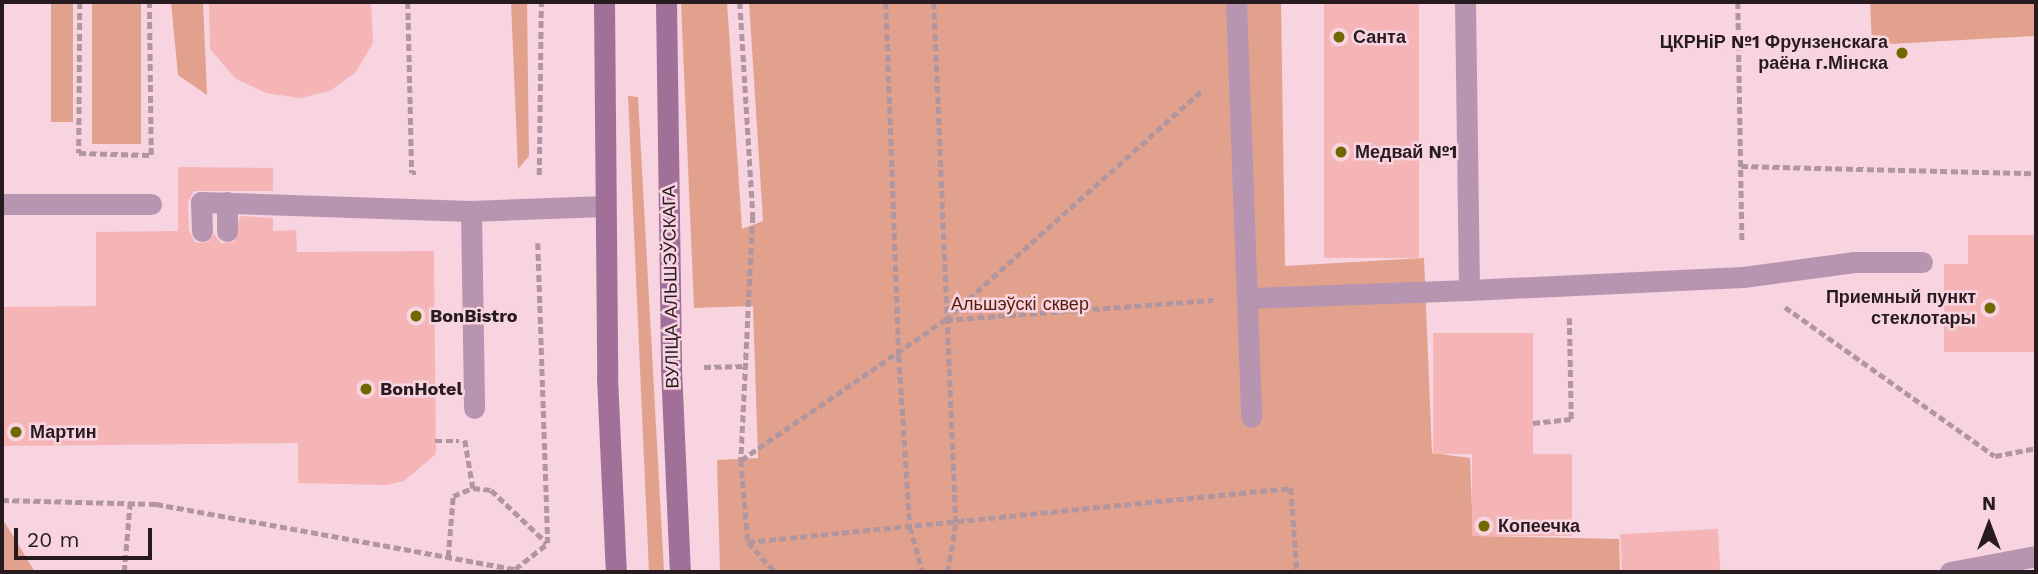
<!DOCTYPE html>
<html>
<head>
<meta charset="utf-8">
<style>
  body { margin:0 }
  #map { position:relative; width:2038px; height:574px; overflow:hidden; background:#f7d4e0; font-family:"Work Sans",sans-serif }
  div>[style] { position:absolute }
  .green>* { inset:0; background:#e2a18c; transform-origin:0 0 }
  .building>* { inset:0; background:#f5b5b7; transform-origin:0 0 }
  .path>* { height:4.5px; margin-top:-2.25px; transform-origin:0; background:repeating-linear-gradient(90deg,#b1969f 0 7px,transparent 0 10.5px) }
  .service>* { height:21px; margin:-10.5px; padding:0 10.5px; transform-origin:10.5px; border-radius:10.5px; background:#b795b1 }
  .secondary>* { height:21px; margin:-10.5px; padding:0 10.5px; transform-origin:10.5px; border-radius:10.5px; background:#a17099 }
  .dots>* { width:19px; height:19px; translate:-50% -50%; box-sizing:border-box; border:4px solid #f7d4e0; border-radius:50% }
  span { translate:-50% -50%; white-space:nowrap; text-align:center; line-height:1.15; -webkit-text-stroke:5px #f7d4e0; paint-order:stroke }
  .poi-label { font-size:18px; color:#281b20; font-weight:700 }
  .left { translate:0 -50%; text-align:left }
  .right { translate:-100% -50%; text-align:right }
  .street-label { font-size:18px; color:#281b20 }
  .park-label { font-size:18px; color:#571c07 }
  .frame { position:absolute; inset:0; border:4px solid #281b20; pointer-events:none }
  .north { position:absolute; left:1954px; top:490px; width:70px; height:70px; -webkit-text-stroke:5px #f7d4e0; paint-order:stroke; rotate:0deg; font-size:19px; font-weight:700; line-height:28px; text-align:center; color:#281b20 }
  .north::after { content:''; display:block; margin:auto; width:24px; height:32px; background:#281b20; clip-path:polygon(50% 0,100% 100%,50% 72%,0 100%) }
  .scale { position:absolute; left:14px; top:528px; width:138px; height:32px; box-sizing:border-box; border:4px solid #281b20; border-top:0; padding-left:9px; font-size:21px; line-height:24px; white-space:nowrap; color:#281b20; -webkit-text-stroke:5px #f7d4e0; paint-order:stroke }
</style>
</head>
<body>
<div id="map">
  <div class="green">
    <div style="left:51px;top:2px;width:22px;height:120px"></div>
    <div style="left:92px;top:2px;width:49px;height:142px"></div>
    <div style="clip-path:polygon(171px 2px,203px 2px,207px 95px,178px 75px)"></div>
    <div style="clip-path:polygon(511px 2px,527px 2px,529px 156px,518px 169px)"></div>
    <div style="clip-path:polygon(681px 2px,727px 2px,742px 229px,763px 221px,749px 2px,1281px 2px,1285px 266px,1424px 258px,1432px 453px,1470px 458px,1473px 536px,1619px 539px,1620px 572px,720px 572px,717px 460px,758px 458px,753px 306px,694px 308px)"></div>
    <div style="clip-path:polygon(1870px 2px,2036px 2px,2036px 36px,1872px 45px)"></div>
    <div style="clip-path:polygon(628px 96px,638px 97px,664px 572px,649px 572px)"></div>
    <div style="clip-path:polygon(2px 518px,35px 572px,2px 572px)"></div>
  </div>
  <div class="building">
    <div style="clip-path:polygon(209px 2px,371px 2px,373px 43px,356px 72px,330px 91px,300px 98px,266px 93px,235px 78px,210px 49px)"></div>
    <div style="left:1324px;top:2px;width:95px;height:256px"></div>
    <div style="clip-path:polygon(178px 167px,273px 168px,273px 191px,194px 191px,188px 202px,189px 231px,196px 243px,208px 242px,214px 234px,221px 243px,234px 242px,240px 216px,273px 218px,273px 231px,296px 230px,297px 252px,434px 251px,436px 454px,404px 481px,387px 485px,298px 483px,298px 443px,2px 446px,2px 307px,96px 306px,96px 232px,178px 231px)"></div>
    <div style="clip-path:polygon(1968px 235px,2036px 235px,2036px 352px,1944px 352px,1944px 264px,1968px 264px)"></div>
    <div style="clip-path:polygon(1433px 333px,1533px 333px,1533px 454px,1572px 454px,1572px 536px,1472px 536px,1472px 454px,1433px 454px)"></div>
    <div style="left:1718px;top:529px;width:43px;height:98px;rotate:87deg"></div>
  </div>
  <div class="path">
    <div style="left:80px;top:2px;width:151px;rotate:90.4deg"></div>
    <div style="left:79px;top:153px;width:72px;rotate:1.6deg"></div>
    <div style="left:151px;top:155px;width:153px;rotate:-90.7deg"></div>
    <div style="left:408px;top:2px;width:171px;rotate:88.7deg"></div>
    <div style="left:412px;top:173px;width:4px"></div>
    <div style="left:740px;top:2px;width:214px;rotate:86.5deg"></div>
    <div style="left:753px;top:216px;width:244px;rotate:92.8deg"></div>
    <div style="left:741px;top:460px;width:82px;rotate:85.1deg"></div>
    <div style="left:748px;top:542px;width:40px;rotate:48deg"></div>
    <div style="left:886px;top:2px;width:354px;rotate:87.9deg"></div>
    <div style="left:899px;top:356px;width:171px;rotate:86.3deg"></div>
    <div style="left:910px;top:527px;width:47px;rotate:73.9deg"></div>
    <div style="left:934px;top:2px;width:522px;rotate:87.59deg"></div>
    <div style="left:956px;top:524px;width:49px;rotate:99.5deg"></div>
    <div style="left:1738px;top:2px;width:240px;rotate:89deg"></div>
    <div style="left:1741px;top:166px;width:295px;rotate:1.4deg"></div>
    <div style="left:539px;top:175px;width:173px;rotate:-89.3deg"></div>
    <div style="left:538px;top:243px;width:300px;rotate:88.1deg"></div>
    <div style="left:1785px;top:307px;width:257px;rotate:35.4deg"></div>
    <div style="left:1995px;top:456px;width:42px;rotate:-11deg"></div>
    <div style="left:946px;top:320px;width:268px;rotate:-4.3deg"></div>
    <div style="left:704px;top:367px;width:41px;rotate:-1.4deg"></div>
    <div style="left:1533px;top:423px;width:38px;rotate:-6deg"></div>
    <div style="left:1571px;top:419px;width:101px;rotate:-91.1deg"></div>
    <div style="left:465px;top:440px;width:49px;rotate:80.5deg"></div>
    <div style="left:435px;top:441px;width:24px"></div>
    <div style="left:741px;top:460px;width:247px;rotate:-34.5deg"></div>
    <div style="left:945px;top:320px;width:346px;rotate:-41.8deg"></div>
    <div style="left:2px;top:500px;width:154px;rotate:1.5deg"></div>
    <div style="left:156px;top:504px;width:365px;rotate:10.3deg"></div>
    <div style="left:515px;top:569px;width:42px;rotate:-38.2deg"></div>
    <div style="left:748px;top:542px;width:546px;rotate:-5.68deg"></div>
    <div style="left:1291px;top:488px;width:84px;rotate:85.9deg"></div>
    <div style="left:448px;top:557px;width:61px;rotate:-85.3deg"></div>
    <div style="left:453px;top:496px;width:22px;rotate:-22deg"></div>
    <div style="left:473px;top:488px;width:18px;rotate:6deg"></div>
    <div style="left:491px;top:490px;width:77px;rotate:43.4deg"></div>
    <div style="left:124px;top:572px;width:70px;rotate:-85.1deg"></div>
  </div>
  <div class="service">
    <div style="left:1236px;top:2px;width:415px;rotate:87.9deg"></div>
    <div style="left:1465px;top:2px;width:288px;rotate:89.2deg"></div>
    <div style="left:1469px;top:290px;width:274px;rotate:-2.7deg"></div>
    <div style="left:1743px;top:277px;width:112px;rotate:-7.7deg"></div>
    <div style="left:1854px;top:262px;width:68px"></div>
    <div style="left:227px;top:202px;width:29px;rotate:90deg"></div>
    <div style="left:2px;top:204px;width:149px"></div>
    <div style="left:471px;top:211px;width:197px;rotate:89.1deg"></div>
    <div style="left:202px;top:231px;width:29px;rotate:-92deg"></div>
    <div style="left:201px;top:202px;width:270px;rotate:1.9deg"></div>
    <div style="left:471px;top:211px;width:133px;rotate:-2.2deg"></div>
    <div style="left:1248px;top:298px;width:221px;rotate:-2.1deg"></div>
    <div style="left:1950px;top:572px;width:87px;rotate:-10.5deg"></div>
  </div>
  <div class="secondary">
    <div style="left:604px;top:2px;width:375px;rotate:89.5deg"></div>
    <div style="left:607px;top:377px;width:195px;rotate:87.4deg"></div>
    <div style="left:666px;top:2px;width:366px;rotate:89.2deg"></div>
    <div style="left:671px;top:368px;width:204px;rotate:87.5deg"></div>
  </div>
  <div class="dots">
    <div style="left:1339px;top:37px;background:#716800"></div>
    <div style="left:1902px;top:53px;background:#716800"></div>
    <div style="left:1341px;top:152px;background:#716800"></div>
    <div style="left:1990px;top:308px;background:#716800"></div>
    <div style="left:416px;top:316px;background:#716800"></div>
    <div style="left:366px;top:389px;background:#716800"></div>
    <div style="left:16px;top:432px;background:#716800"></div>
    <div style="left:1484px;top:526px;background:#716800"></div>
  </div>
  <div class="poi-label">
    <span class="left" style="left:1353px;top:37px">Санта</span>
    <span class="right" style="left:1888px;top:53px">ЦКРНіР №1 Фрунзенскага<br>раёна г.Мінска</span>
    <span class="left" style="left:1355px;top:152px">Медвай №1</span>
    <span class="right" style="left:1976px;top:308px">Приемный пункт<br>стеклотары</span>
    <span class="left" style="left:430px;top:316px">BonBistro</span>
    <span class="left" style="left:380px;top:389px">BonHotel</span>
    <span class="left" style="left:30px;top:432px">Мартин</span>
    <span class="left" style="left:1498px;top:526px">Копеечка</span>
  </div>
  <div class="street-label">
    <span style="left:671px;top:287px;rotate:-91deg">ВУЛІЦА АЛЬШЭЎСКАГА</span>
  </div>
  <div class="park-label">
    <span style="left:1020px;top:304px">Альшэўскі сквер</span>
  </div>
  <div class="frame"></div>
  <div class="north">N</div>
  <div class="scale">20 m</div>
</div>
</body>
</html>
